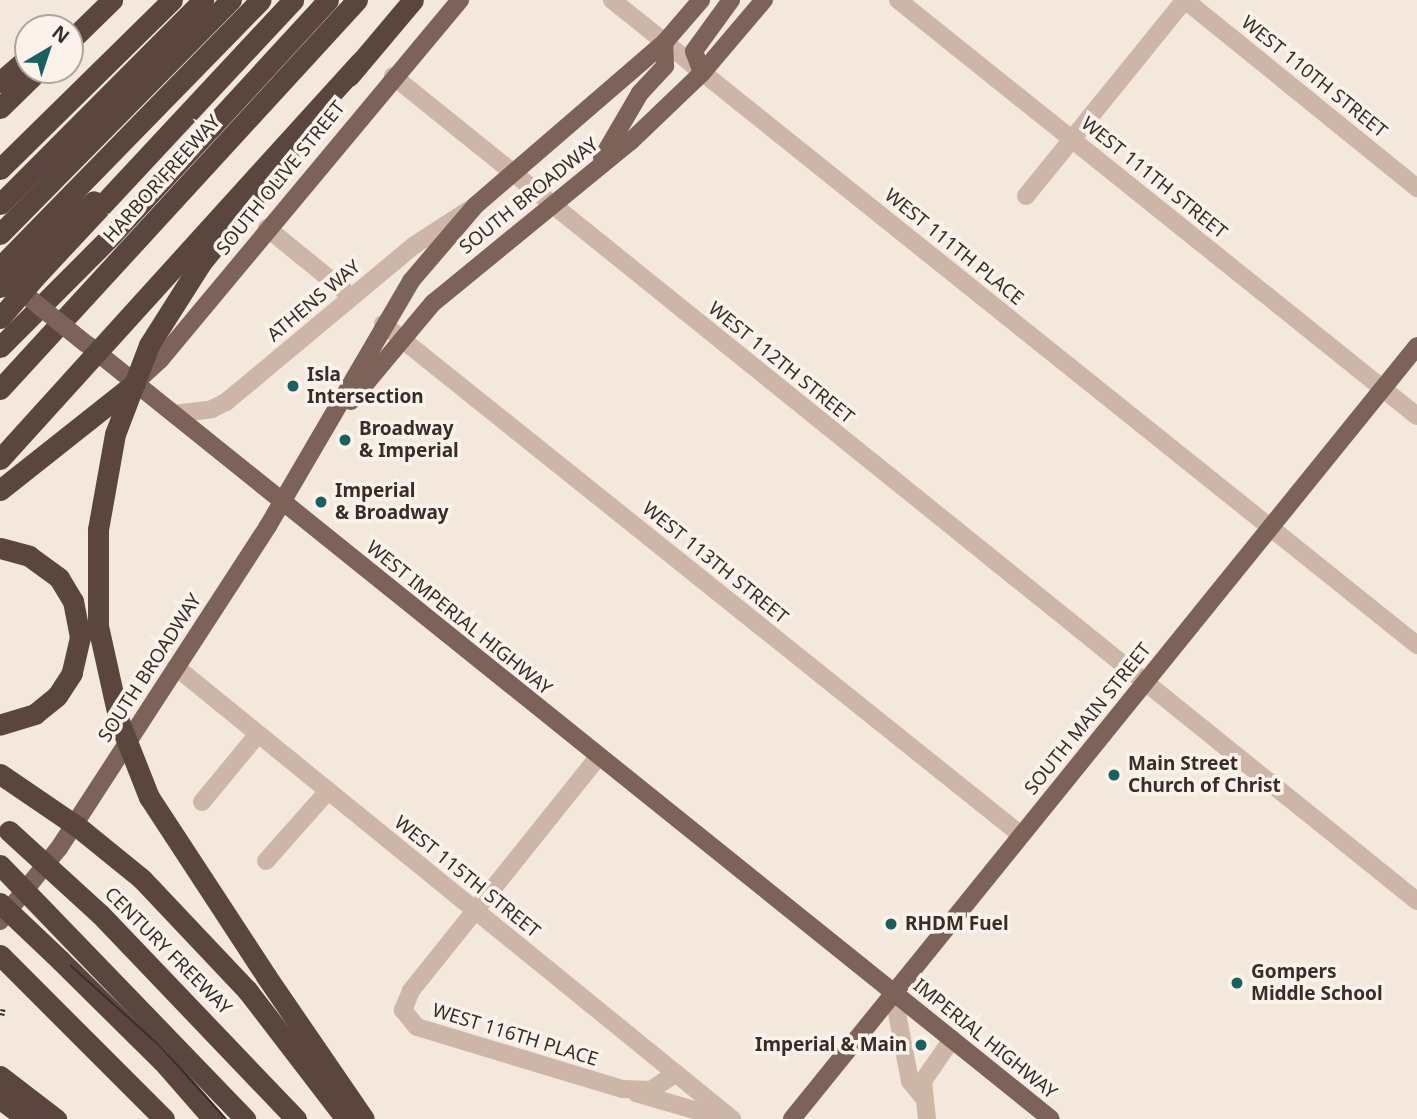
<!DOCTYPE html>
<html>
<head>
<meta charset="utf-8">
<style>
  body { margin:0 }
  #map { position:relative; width:1417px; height:1119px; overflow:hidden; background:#f4e8dd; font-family:"Noto Sans",sans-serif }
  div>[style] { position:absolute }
  .minor>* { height:18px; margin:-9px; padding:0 9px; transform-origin:9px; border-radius:9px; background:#cdb6a8 }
  .major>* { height:18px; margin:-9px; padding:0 9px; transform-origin:9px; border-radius:9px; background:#7d6259 }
  .highway>* { height:21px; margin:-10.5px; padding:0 10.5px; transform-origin:10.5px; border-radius:10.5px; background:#5b463f }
  .tram>* { height:2px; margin:-1px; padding:0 1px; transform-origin:1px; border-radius:1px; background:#3a2d29 }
  .rail>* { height:6px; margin-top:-3px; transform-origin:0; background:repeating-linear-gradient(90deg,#fbf2eb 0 10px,#3a2d29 0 20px); box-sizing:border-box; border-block:2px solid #3a2d29 }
  .major-bridge>* { height:18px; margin:-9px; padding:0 9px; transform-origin:9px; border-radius:9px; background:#7d6259 }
  .highway-bridge>* { height:21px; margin:-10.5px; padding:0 10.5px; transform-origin:10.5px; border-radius:10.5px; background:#5b463f }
  .dots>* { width:19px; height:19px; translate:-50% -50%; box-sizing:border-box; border:4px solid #fbf2eb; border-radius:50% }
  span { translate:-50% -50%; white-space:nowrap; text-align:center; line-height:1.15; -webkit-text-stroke:7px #fbf2eb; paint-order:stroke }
  .street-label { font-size:19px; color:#3a2d29 }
  .poi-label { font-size:19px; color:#3a2d29; font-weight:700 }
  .left { translate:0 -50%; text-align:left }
  .right { translate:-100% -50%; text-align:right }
  .north { position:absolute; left:14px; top:14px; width:70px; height:70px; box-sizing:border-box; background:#fbf2eb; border:2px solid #aea39d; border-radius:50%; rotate:39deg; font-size:19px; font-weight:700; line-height:28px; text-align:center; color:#3a2d29 }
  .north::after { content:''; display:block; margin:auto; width:24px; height:32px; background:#1b5f5e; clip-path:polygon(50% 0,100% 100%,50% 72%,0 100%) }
</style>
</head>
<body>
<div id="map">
  <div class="minor">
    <div style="left:612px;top:0;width:1032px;rotate:38.7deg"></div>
    <div style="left:898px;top:0;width:665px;rotate:38.71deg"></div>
    <div style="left:1185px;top:0;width:299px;rotate:39deg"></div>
    <div style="left:393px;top:76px;width:1315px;rotate:38.86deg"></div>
    <div style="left:1026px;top:196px;width:252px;rotate:-51deg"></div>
    <div style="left:267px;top:228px;width:109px;rotate:39.1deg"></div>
    <div style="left:383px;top:324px;width:817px;rotate:38.69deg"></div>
    <div style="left:174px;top:414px;width:38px;rotate:-7deg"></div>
    <div style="left:212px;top:409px;width:16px;rotate:-27deg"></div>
    <div style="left:226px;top:402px;width:244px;rotate:-39.8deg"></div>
    <div style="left:413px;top:246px;width:68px;rotate:-33deg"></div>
    <div style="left:176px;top:667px;width:717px;rotate:39.11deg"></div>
    <div style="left:599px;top:756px;width:301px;rotate:128.7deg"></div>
    <div style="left:411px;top:991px;width:21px;rotate:113deg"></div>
    <div style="left:403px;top:1010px;width:22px;rotate:51deg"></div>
    <div style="left:417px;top:1027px;width:215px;rotate:16.8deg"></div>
    <div style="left:623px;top:1089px;width:28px;rotate:2deg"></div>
    <div style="left:651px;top:1090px;width:30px;rotate:-34deg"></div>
    <div style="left:202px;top:802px;width:88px;rotate:-50.5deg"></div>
    <div style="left:266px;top:861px;width:94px;rotate:-48.5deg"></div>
    <div style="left:893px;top:992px;width:91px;rotate:79.2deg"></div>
    <div style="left:910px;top:1081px;width:19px;rotate:51deg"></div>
    <div style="left:636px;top:1093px;width:93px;rotate:16.3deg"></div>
    <div style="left:927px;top:1119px;width:38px;rotate:-96deg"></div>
    <div style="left:923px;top:1081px;width:51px;rotate:-55.4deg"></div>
  </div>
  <div class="major">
    <div style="left:702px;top:73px;width:23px;rotate:-110deg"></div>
    <div style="left:694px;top:51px;width:63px;rotate:-54deg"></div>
    <div style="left:602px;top:158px;width:75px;rotate:-59.7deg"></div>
    <div style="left:640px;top:93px;width:37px;rotate:-47deg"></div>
    <div style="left:665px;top:66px;width:23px;rotate:-92deg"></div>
    <div style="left:88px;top:345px;width:1235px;rotate:38.79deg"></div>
    <div style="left:135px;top:383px;width:34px;rotate:-43deg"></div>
    <div style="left:160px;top:360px;width:469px;rotate:-50.2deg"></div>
    <div style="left:351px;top:401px;width:128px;rotate:-50.1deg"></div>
    <div style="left:433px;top:303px;width:256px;rotate:-39.3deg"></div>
    <div style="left:631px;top:141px;width:98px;rotate:-43.8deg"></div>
    <div style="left:702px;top:73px;width:96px;rotate:-49.7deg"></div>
    <div style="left:0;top:921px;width:94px;rotate:-51.1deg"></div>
    <div style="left:59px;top:848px;width:384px;rotate:-57deg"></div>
    <div style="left:268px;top:526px;width:284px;rotate:-59.7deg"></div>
    <div style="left:411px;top:281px;width:100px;rotate:-49.5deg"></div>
    <div style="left:476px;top:205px;width:248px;rotate:-40.8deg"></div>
    <div style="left:664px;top:43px;width:57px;rotate:-49.3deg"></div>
    <div style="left:792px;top:1119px;width:994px;rotate:-51.04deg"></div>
  </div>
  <div class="highway">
    <div style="left:70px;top:41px;width:59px;rotate:-44.3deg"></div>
    <div style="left:349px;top:76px;width:99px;rotate:-49.9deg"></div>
    <div style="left:0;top:82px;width:37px;rotate:-41deg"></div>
    <div style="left:0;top:108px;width:54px;rotate:-44.3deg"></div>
    <div style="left:0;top:169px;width:241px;rotate:-44.5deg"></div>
    <div style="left:0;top:204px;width:288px;rotate:-45.1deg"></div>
    <div style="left:0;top:234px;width:329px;rotate:-45.4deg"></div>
    <div style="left:201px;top:263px;width:154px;rotate:-51.1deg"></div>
    <div style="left:0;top:267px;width:373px;rotate:-45.7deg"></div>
    <div style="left:34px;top:278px;width:380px;rotate:-47deg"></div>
    <div style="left:0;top:347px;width:158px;rotate:-45deg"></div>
    <div style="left:112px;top:235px;width:319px;rotate:-47.4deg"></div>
    <div style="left:0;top:389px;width:528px;rotate:-47.46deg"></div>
    <div style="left:0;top:490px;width:172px;rotate:-38.4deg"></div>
    <div style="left:0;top:548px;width:30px;rotate:15deg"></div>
    <div style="left:29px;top:556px;width:37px;rotate:36deg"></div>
    <div style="left:59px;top:578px;width:27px;rotate:59deg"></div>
    <div style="left:73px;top:601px;width:37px;rotate:79deg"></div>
    <div style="left:80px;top:637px;width:37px;rotate:103deg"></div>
    <div style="left:72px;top:673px;width:27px;rotate:123deg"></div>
    <div style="left:57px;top:696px;width:28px;rotate:141deg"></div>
    <div style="left:35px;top:714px;width:37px;rotate:163deg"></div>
    <div style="left:100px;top:914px;width:284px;rotate:46.3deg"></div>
    <div style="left:0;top:955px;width:232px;rotate:45deg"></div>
    <div style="left:60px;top:960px;width:149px;rotate:44.7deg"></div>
    <div style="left:166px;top:1065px;width:72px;rotate:49deg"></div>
    <div style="left:266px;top:976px;width:173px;rotate:55.6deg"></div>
    <div style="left:247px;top:990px;width:163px;rotate:52.5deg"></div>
    <div style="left:0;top:1076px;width:71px;rotate:37.5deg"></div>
    <div style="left:0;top:1099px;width:34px;rotate:36deg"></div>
  </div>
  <div class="tram">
    <div style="left:0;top:863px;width:108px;rotate:43.9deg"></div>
    <div style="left:78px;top:938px;width:245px;rotate:47.6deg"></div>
    <div style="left:0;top:902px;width:215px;rotate:42deg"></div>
    <div style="left:160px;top:1046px;width:98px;rotate:47.9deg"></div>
  </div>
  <div class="rail">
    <div style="left:0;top:1012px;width:5px;rotate:11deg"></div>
  </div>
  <div class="major-bridge">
    <div style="left:12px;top:284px;width:95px;rotate:39deg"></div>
  </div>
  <div class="highway-bridge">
    <div style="left:201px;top:263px;width:97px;rotate:122.4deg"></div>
    <div style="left:149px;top:345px;width:95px;rotate:110.9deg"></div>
    <div style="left:115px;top:434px;width:97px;rotate:100.1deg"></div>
    <div style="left:98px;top:529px;width:97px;rotate:90deg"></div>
    <div style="left:98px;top:626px;width:97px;rotate:77.5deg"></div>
    <div style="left:119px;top:721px;width:82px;rotate:68.5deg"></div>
    <div style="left:149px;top:797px;width:214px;rotate:56.8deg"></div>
    <div style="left:0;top:287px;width:127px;rotate:-42.5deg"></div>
    <div style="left:0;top:318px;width:52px;rotate:-49.6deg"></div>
    <div style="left:0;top:459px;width:536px;rotate:-47.8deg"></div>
    <div style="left:0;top:774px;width:94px;rotate:34.2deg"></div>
    <div style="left:78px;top:827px;width:82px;rotate:39.1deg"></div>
    <div style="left:142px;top:879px;width:153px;rotate:46.6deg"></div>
    <div style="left:9px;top:831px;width:123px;rotate:42.4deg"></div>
    <div style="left:0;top:865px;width:353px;rotate:46deg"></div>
    <div style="left:0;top:903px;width:83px;rotate:43.5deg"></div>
  </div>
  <div class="dots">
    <div style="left:293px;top:386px;background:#1b5f5e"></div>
    <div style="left:345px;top:440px;background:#1b5f5e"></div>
    <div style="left:321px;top:502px;background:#1b5f5e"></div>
    <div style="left:1114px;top:775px;background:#1b5f5e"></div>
    <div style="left:891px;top:924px;background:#1b5f5e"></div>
    <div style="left:1237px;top:983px;background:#1b5f5e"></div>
    <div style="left:921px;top:1045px;background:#1b5f5e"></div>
  </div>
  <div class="street-label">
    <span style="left:1314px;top:77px;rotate:39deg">WEST 110TH STREET</span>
    <span style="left:281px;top:178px;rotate:-51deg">SOUTH OLIVE STREET</span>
    <span style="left:1154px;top:178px;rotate:39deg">WEST 111TH STREET</span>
    <span style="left:162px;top:179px;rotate:-48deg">HARBOR FREEWAY</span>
    <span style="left:529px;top:196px;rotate:-39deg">SOUTH BROADWAY</span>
    <span style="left:954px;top:247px;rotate:39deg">WEST 111TH PLACE</span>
    <span style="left:314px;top:301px;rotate:-40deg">ATHENS WAY</span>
    <span style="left:781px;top:363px;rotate:39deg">WEST 112TH STREET</span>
    <span style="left:715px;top:563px;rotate:39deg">WEST 113TH STREET</span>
    <span style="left:459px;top:618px;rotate:39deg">WEST IMPERIAL HIGHWAY</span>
    <span style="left:150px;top:668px;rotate:-57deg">SOUTH BROADWAY</span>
    <span style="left:1088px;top:719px;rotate:-51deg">SOUTH MAIN STREET</span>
    <span style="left:467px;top:877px;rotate:39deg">WEST 115TH STREET</span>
    <span style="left:168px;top:951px;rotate:45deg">CENTURY FREEWAY</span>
    <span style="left:515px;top:1035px;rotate:17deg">WEST 116TH PLACE</span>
    <span style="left:985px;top:1039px;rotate:39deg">IMPERIAL HIGHWAY</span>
  </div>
  <div class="poi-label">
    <span class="left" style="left:307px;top:386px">Isla<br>Intersection</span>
    <span class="left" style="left:359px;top:440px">Broadway<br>&amp; Imperial</span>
    <span class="left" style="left:335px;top:502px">Imperial<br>&amp; Broadway</span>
    <span class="left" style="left:1128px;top:775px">Main Street<br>Church of Christ</span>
    <span class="left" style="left:905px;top:924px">RHDM Fuel</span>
    <span class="left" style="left:1251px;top:983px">Gompers<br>Middle School</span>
    <span class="right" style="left:907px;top:1045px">Imperial &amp; Main</span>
  </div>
  <div class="north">N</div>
</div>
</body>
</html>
